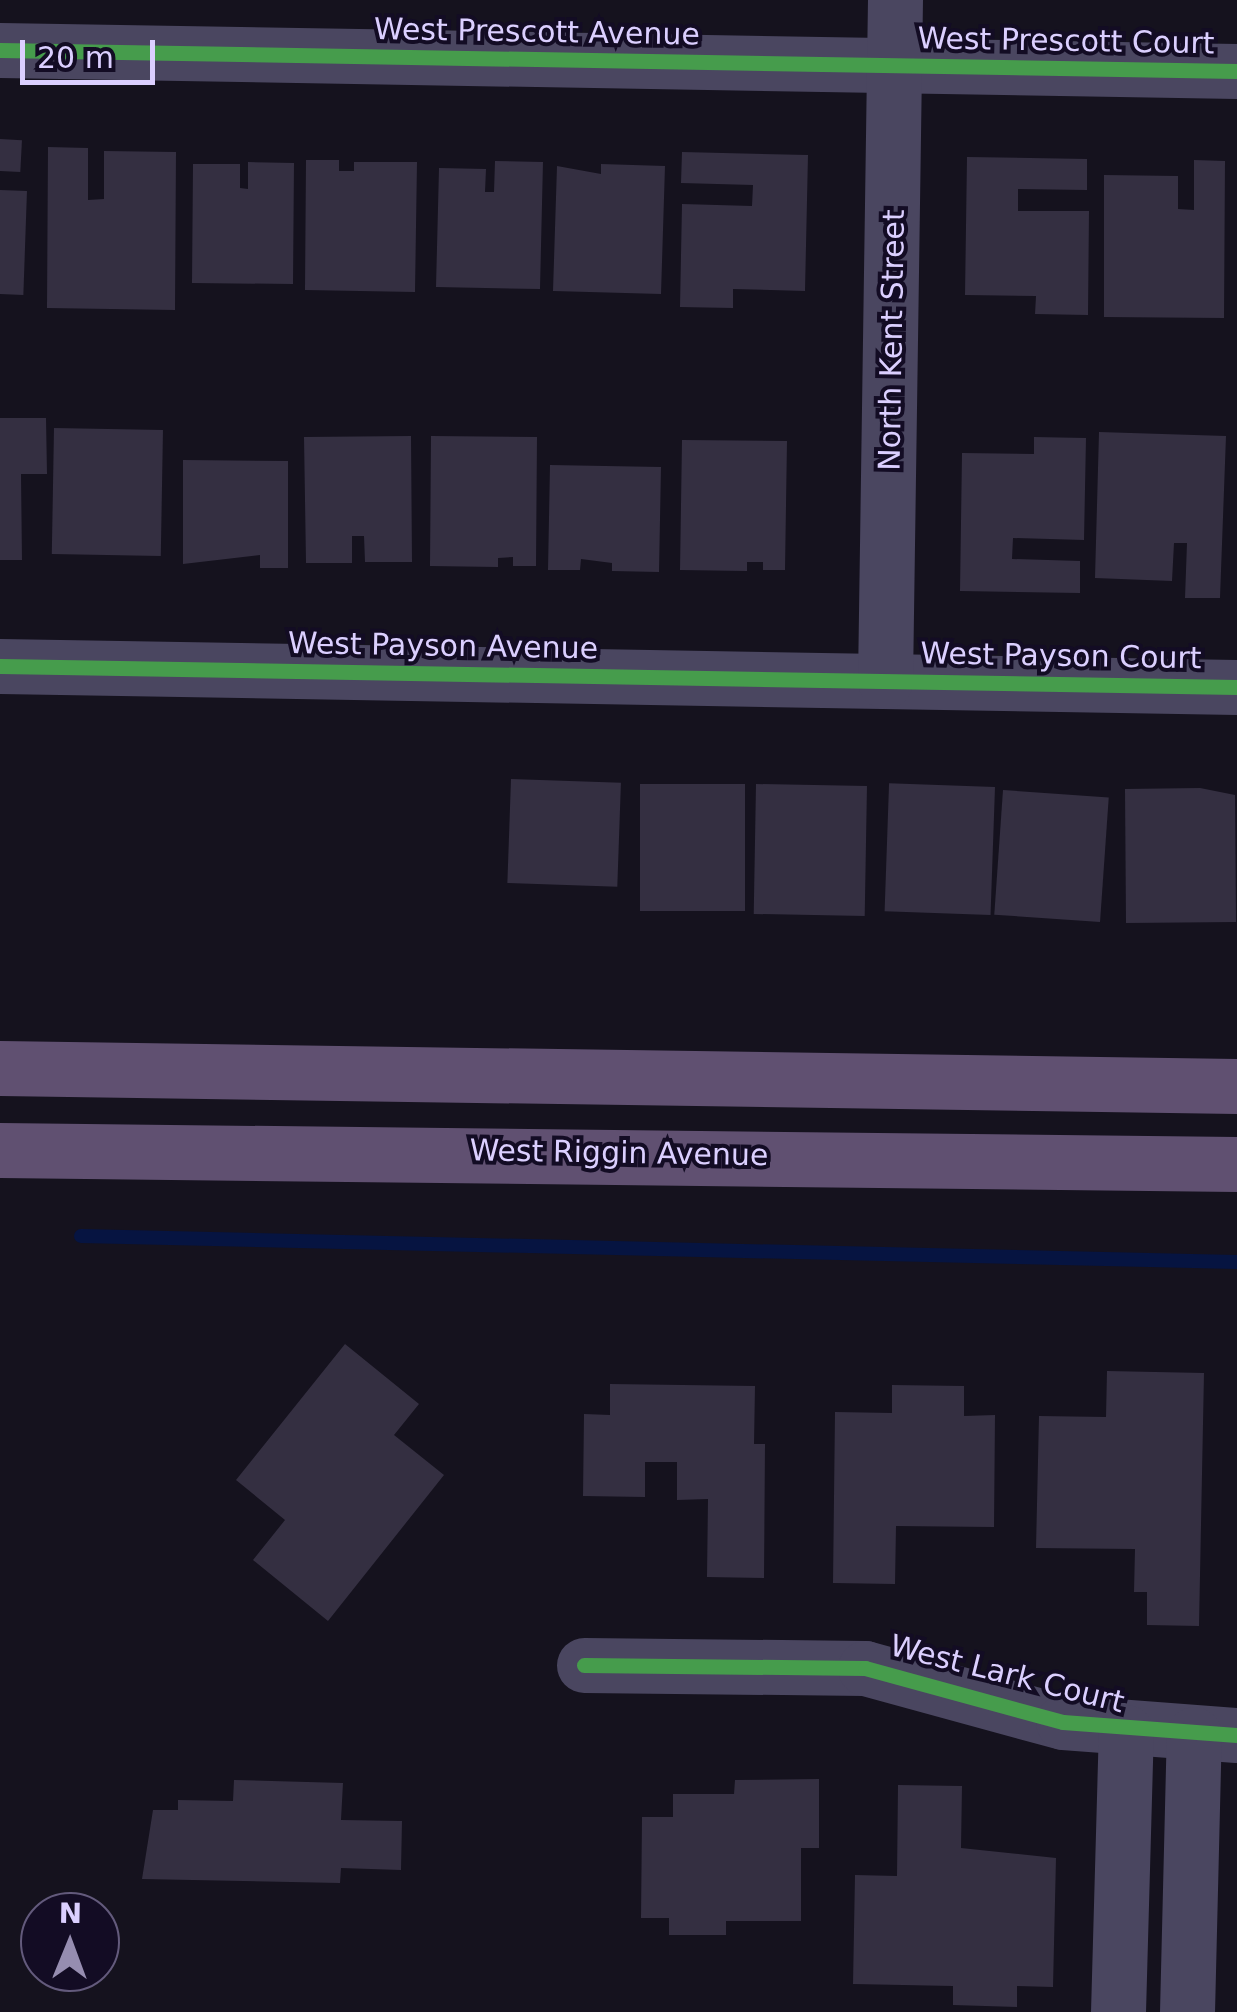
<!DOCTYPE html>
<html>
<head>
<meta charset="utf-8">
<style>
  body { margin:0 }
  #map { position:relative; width:1237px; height:2012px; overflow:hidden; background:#15121e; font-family:"DejaVu Sans",sans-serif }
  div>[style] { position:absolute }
  .stream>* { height:14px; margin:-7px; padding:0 7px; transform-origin:7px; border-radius:7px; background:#061441 }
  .building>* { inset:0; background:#342f41; transform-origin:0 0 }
  .minor>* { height:55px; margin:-27.5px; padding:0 27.5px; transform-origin:27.5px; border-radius:27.5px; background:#4a4660 }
  .major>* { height:55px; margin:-27.5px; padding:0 27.5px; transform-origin:27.5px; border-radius:27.5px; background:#605071 }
  .cycleway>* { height:15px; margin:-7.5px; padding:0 7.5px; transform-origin:7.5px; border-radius:7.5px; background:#469c4c }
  span { translate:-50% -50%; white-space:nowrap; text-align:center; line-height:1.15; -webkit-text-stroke:8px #130c24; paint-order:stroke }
  .street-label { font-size:30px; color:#dbcfff }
  .north { position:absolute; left:20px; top:1892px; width:100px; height:100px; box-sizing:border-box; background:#130c24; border:2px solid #635a7c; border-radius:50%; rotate:1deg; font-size:28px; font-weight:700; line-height:40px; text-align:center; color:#dbcfff }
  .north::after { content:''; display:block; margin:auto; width:35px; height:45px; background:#968db0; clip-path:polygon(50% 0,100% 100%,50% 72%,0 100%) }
  .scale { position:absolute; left:20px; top:40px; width:135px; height:45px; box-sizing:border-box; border:5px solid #dbcfff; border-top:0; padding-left:12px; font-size:30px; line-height:35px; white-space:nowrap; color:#dbcfff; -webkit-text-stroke:8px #130c24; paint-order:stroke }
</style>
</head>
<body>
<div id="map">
  <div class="stream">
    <div style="left:81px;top:1236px;width:1156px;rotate:1.29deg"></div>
  </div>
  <div class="building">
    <div style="left:0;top:139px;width:22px;height:32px;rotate:3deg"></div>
    <div style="clip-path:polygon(48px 147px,88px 148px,88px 200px,104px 199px,104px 151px,176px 152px,175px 310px,47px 308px)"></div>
    <div style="clip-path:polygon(682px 152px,808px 155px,805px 291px,733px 289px,733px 308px,680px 307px,682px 204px,752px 206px,753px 185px,681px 183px)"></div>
    <div style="clip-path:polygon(967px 157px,1087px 159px,1087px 190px,1018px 189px,1018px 211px,1089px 211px,1088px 315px,1035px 314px,1036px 296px,965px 295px)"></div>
    <div style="clip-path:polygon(306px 160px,339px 160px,339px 171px,354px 171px,354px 162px,417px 162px,415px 292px,305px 290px)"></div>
    <div style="clip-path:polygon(1194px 160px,1225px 161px,1224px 318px,1104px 317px,1104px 175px,1178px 176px,1178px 209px,1194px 210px)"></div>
    <div style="clip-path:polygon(495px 161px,543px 162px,540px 289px,436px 287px,439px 168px,486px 169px,485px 192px,494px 192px)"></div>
    <div style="clip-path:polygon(248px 162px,294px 163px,293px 284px,192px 283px,193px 164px,240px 164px,240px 188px,248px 189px)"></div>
    <div style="clip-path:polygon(601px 164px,665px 166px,661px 294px,553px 291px,557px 166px,601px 174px)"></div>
    <div style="left:0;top:190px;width:27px;height:104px;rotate:2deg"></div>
    <div style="clip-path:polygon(0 418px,46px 418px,47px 474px,21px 474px,22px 560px,0 560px)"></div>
    <div style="left:54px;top:428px;width:109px;height:126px;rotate:1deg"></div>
    <div style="clip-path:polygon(1099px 432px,1226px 436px,1220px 598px,1185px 598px,1187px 543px,1174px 543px,1172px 581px,1095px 578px)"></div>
    <div style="clip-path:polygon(411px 436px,412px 562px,365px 562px,364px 536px,352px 536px,352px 563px,306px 563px,304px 437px)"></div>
    <div style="clip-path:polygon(431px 436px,537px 437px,536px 566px,513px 566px,513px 557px,498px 558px,498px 567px,430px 566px)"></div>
    <div style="clip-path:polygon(1034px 437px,1086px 438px,1084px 540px,1013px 538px,1012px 559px,1080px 561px,1080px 593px,960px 591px,962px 453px,1034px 454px)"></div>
    <div style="clip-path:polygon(682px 440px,787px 441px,785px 570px,763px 570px,763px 562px,747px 562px,747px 571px,680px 570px)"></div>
    <div style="clip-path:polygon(183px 460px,288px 461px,288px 568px,260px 568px,260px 555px,183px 564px)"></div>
    <div style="clip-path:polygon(550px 465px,661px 467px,659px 572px,612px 571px,612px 563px,581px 559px,580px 570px,548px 570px)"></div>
    <div style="left:511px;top:779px;width:110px;height:104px;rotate:2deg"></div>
    <div style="left:745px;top:784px;width:127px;height:105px;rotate:90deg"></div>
    <div style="left:756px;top:784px;width:111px;height:130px;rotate:1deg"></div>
    <div style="left:995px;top:787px;width:128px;height:106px;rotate:92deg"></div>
    <div style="clip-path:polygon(1200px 788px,1235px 795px,1236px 922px,1126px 923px,1125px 789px)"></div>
    <div style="left:1003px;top:790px;width:106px;height:125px;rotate:4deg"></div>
    <div style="clip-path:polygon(345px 1344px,419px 1404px,394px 1435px,444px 1475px,328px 1621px,253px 1560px,285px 1520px,236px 1480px)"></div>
    <div style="clip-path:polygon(1107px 1371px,1204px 1373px,1199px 1626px,1147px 1625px,1147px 1592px,1134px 1592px,1135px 1549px,1036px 1548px,1039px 1416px,1106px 1417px)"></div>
    <div style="clip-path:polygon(610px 1384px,755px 1386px,754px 1444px,765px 1444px,764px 1578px,707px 1577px,708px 1499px,677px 1500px,677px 1462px,645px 1462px,645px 1497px,583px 1496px,584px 1414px,610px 1415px)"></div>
    <div style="clip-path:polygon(892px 1385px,964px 1386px,964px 1416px,995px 1415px,994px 1527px,896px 1526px,895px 1584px,833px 1583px,835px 1412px,892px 1413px)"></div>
    <div style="clip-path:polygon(819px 1779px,819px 1848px,801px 1848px,801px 1921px,726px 1921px,726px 1935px,669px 1935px,669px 1918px,641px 1918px,642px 1817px,673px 1817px,673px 1794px,734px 1794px,735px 1780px)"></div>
    <div style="clip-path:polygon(234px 1780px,343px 1783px,341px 1820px,402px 1821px,401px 1870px,341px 1868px,340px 1883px,142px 1879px,153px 1810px,178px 1810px,178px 1800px,233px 1801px)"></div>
    <div style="clip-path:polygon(898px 1785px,962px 1786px,961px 1848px,1056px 1858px,1053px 1987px,1017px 1986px,1017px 2007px,953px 2005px,953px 1986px,853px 1984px,855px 1875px,897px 1876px)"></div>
  </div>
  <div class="minor">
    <div style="left:0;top:50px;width:1237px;rotate:0.97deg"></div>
    <div style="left:0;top:666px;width:1237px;rotate:0.97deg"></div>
    <div style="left:885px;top:681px;width:681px;rotate:-89.16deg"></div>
    <div style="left:584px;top:1665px;width:281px;rotate:0.6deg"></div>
    <div style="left:865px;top:1668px;width:205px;rotate:15.3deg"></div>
    <div style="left:1063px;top:1722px;width:174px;rotate:4.3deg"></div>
    <div style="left:1118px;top:2012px;width:280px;rotate:-88.4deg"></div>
    <div style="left:1187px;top:2012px;width:278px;rotate:-88.6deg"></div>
  </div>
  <div class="major">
    <div style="left:0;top:1068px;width:1237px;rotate:0.83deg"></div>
    <div style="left:0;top:1150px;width:1237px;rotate:0.65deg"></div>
  </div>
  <div class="cycleway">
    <div style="left:0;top:50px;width:1237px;rotate:0.97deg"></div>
    <div style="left:0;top:666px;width:1237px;rotate:0.97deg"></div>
    <div style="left:584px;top:1665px;width:281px;rotate:0.6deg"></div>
    <div style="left:865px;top:1668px;width:205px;rotate:15.3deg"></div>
    <div style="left:1063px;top:1722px;width:174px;rotate:4.3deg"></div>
  </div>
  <div class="street-label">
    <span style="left:537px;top:32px;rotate:1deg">West Prescott Avenue</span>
    <span style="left:1066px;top:41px;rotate:1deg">West Prescott Court</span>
    <span style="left:892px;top:340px;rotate:-89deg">North Kent Street</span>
    <span style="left:443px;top:646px;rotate:1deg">West Payson Avenue</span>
    <span style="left:1061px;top:656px;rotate:1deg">West Payson Court</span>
    <span style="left:619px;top:1153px;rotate:1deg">West Riggin Avenue</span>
    <span style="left:1007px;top:1674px;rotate:14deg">West Lark Court</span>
  </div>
  <div class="north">N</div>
  <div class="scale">20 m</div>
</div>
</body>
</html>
